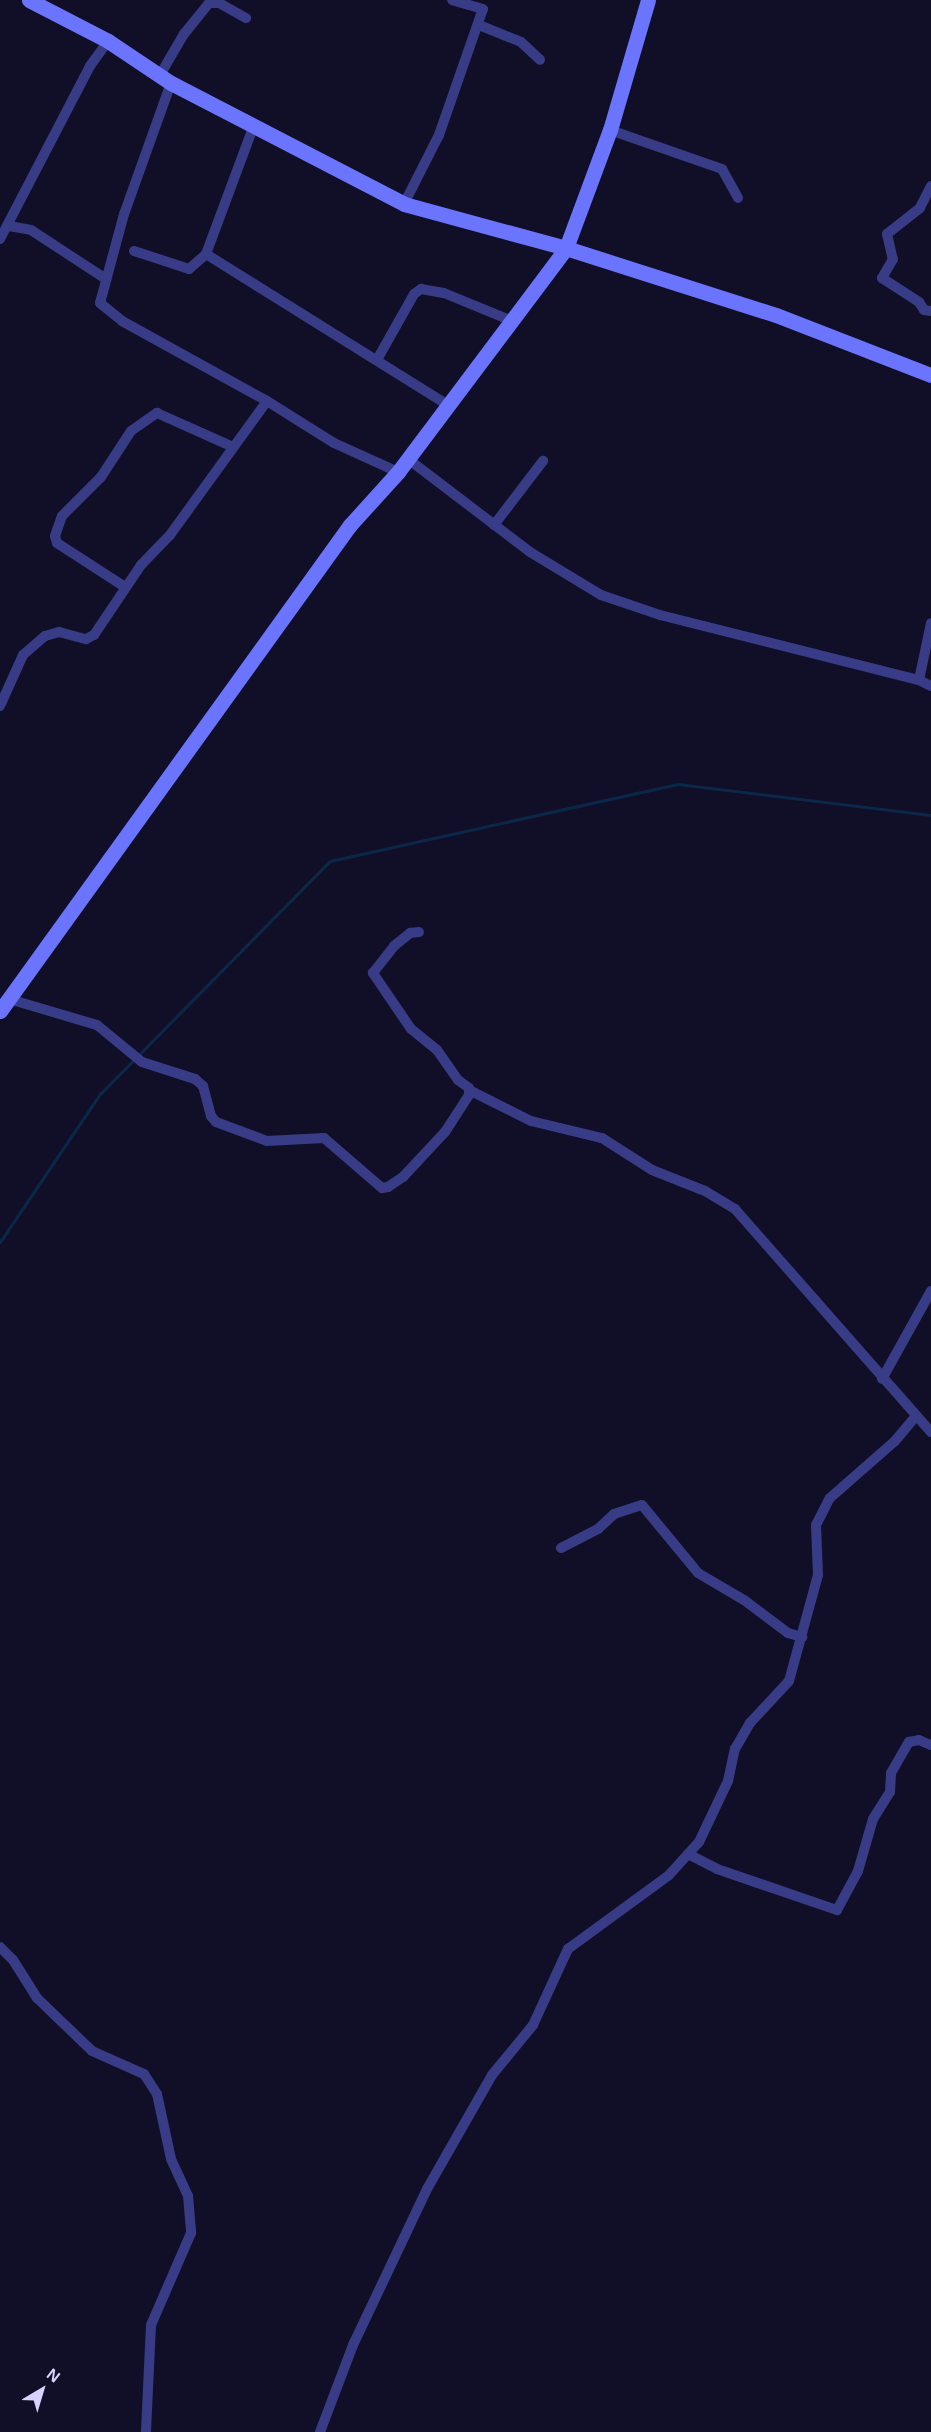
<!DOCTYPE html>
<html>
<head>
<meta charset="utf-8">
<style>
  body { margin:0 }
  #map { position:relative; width:931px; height:2432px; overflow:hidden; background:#110f27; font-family:Arial,sans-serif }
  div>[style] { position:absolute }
  .stream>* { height:3px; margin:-1.5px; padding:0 1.5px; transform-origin:1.5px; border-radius:1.5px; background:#0b274a }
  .street>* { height:10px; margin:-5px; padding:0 5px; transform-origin:5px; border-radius:5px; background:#383c87 }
  .secondary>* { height:15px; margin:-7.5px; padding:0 7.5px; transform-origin:7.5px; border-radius:7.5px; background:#6b74ff }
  span { translate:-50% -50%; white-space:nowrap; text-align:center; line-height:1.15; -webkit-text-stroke:6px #110f27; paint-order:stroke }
  .north { position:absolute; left:12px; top:2360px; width:60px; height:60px; -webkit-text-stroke:4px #110f27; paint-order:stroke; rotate:38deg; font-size:16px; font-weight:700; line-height:24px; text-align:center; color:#d6d4ff }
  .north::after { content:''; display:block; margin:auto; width:21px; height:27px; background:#d6d4ff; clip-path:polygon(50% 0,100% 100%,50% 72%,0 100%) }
</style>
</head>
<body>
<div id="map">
  <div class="stream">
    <div style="left:0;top:1242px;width:179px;rotate:-56deg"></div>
    <div style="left:100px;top:1094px;width:327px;rotate:-45.4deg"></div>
    <div style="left:330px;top:861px;width:356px;rotate:-12.5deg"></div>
    <div style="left:678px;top:784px;width:255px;rotate:7deg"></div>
  </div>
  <div class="street">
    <div style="left:479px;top:25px;width:45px;rotate:22deg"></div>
    <div style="left:521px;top:42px;width:26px;rotate:43deg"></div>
    <div style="left:160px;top:75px;width:48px;rotate:-59.7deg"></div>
    <div style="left:184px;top:34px;width:40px;rotate:-51deg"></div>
    <div style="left:209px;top:3px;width:10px"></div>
    <div style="left:219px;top:3px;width:31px;rotate:29deg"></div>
    <div style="left:171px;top:83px;width:139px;rotate:109.7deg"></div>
    <div style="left:124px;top:214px;width:92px;rotate:105.1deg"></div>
    <div style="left:100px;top:303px;width:28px;rotate:39deg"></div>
    <div style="left:122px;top:321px;width:166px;rotate:28.9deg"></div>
    <div style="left:267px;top:401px;width:79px;rotate:32.1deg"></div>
    <div style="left:334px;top:443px;width:70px;rotate:24.4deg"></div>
    <div style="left:254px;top:125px;width:138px;rotate:110.4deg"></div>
    <div style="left:206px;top:254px;width:287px;rotate:32deg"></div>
    <div style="left:610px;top:130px;width:119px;rotate:19.2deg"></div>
    <div style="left:722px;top:169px;width:33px;rotate:61deg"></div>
    <div style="left:931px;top:186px;width:25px;rotate:117deg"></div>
    <div style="left:920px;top:208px;width:42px;rotate:141.8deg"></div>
    <div style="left:887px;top:234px;width:26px;rotate:77deg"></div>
    <div style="left:893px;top:259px;width:22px;rotate:120deg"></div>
    <div style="left:882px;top:278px;width:44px;rotate:33deg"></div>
    <div style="left:919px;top:302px;width:9px;rotate:58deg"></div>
    <div style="left:924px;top:310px;width:7px;rotate:8deg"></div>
    <div style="left:404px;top:204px;width:77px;rotate:-63.1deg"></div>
    <div style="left:439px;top:135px;width:133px;rotate:-70.8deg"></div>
    <div style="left:483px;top:9px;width:32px;rotate:-164deg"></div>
    <div style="left:9px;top:226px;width:22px;rotate:10deg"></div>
    <div style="left:31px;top:230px;width:90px;rotate:33.2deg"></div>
    <div style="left:0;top:239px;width:195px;rotate:-62.5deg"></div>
    <div style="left:90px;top:66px;width:31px;rotate:-54deg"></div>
    <div style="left:134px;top:251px;width:58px;rotate:18.1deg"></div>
    <div style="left:189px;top:269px;width:23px;rotate:-41deg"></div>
    <div style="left:378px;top:358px;width:73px;rotate:-60.6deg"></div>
    <div style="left:414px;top:294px;width:9px;rotate:-36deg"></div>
    <div style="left:421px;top:289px;width:23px;rotate:10deg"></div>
    <div style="left:444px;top:293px;width:74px;rotate:22.4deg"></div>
    <div style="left:408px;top:459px;width:153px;rotate:37.3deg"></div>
    <div style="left:530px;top:552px;width:83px;rotate:31.2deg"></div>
    <div style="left:601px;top:595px;width:62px;rotate:18.7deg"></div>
    <div style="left:660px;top:615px;width:267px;rotate:14.1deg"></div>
    <div style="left:919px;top:680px;width:13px;rotate:27deg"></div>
    <div style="left:494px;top:525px;width:81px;rotate:-52.6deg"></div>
    <div style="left:125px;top:587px;width:81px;rotate:-147.1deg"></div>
    <div style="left:57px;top:543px;width:7px;rotate:-106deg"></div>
    <div style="left:55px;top:536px;width:21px;rotate:-71deg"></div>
    <div style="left:62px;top:516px;width:55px;rotate:-45deg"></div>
    <div style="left:101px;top:477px;width:55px;rotate:-56.9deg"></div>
    <div style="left:131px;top:431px;width:32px;rotate:-35deg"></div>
    <div style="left:157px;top:413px;width:83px;rotate:24.1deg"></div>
    <div style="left:919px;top:680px;width:58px;rotate:-78.1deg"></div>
    <div style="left:0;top:706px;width:56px;rotate:-65.7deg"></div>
    <div style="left:23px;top:655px;width:29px;rotate:-41deg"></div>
    <div style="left:45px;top:636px;width:15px;rotate:-16deg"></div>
    <div style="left:59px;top:632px;width:28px;rotate:15deg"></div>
    <div style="left:86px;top:639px;width:9px;rotate:-27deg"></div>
    <div style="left:94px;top:635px;width:84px;rotate:-56.1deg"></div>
    <div style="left:141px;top:565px;width:42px;rotate:-46deg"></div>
    <div style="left:170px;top:535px;width:165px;rotate:-54.1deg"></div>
    <div style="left:9px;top:999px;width:92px;rotate:16.5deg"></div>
    <div style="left:97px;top:1025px;width:58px;rotate:39.4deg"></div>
    <div style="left:142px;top:1062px;width:56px;rotate:17.8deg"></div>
    <div style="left:195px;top:1079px;width:11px;rotate:41deg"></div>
    <div style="left:203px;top:1086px;width:31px;rotate:75deg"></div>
    <div style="left:211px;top:1116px;width:8px;rotate:50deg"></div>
    <div style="left:216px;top:1122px;width:54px;rotate:20.4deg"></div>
    <div style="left:267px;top:1141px;width:57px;rotate:-3deg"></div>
    <div style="left:324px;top:1138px;width:77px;rotate:40.8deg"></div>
    <div style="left:382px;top:1188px;width:6px;rotate:-9deg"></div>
    <div style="left:388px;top:1187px;width:18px;rotate:-34deg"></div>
    <div style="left:403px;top:1177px;width:62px;rotate:-47deg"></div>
    <div style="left:445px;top:1132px;width:44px;rotate:-57deg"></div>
    <div style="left:469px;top:1095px;width:7px;rotate:-90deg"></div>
    <div style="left:469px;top:1088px;width:14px;rotate:-144deg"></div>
    <div style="left:458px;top:1080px;width:37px;rotate:-125deg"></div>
    <div style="left:437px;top:1050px;width:33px;rotate:-141deg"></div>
    <div style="left:411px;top:1029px;width:68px;rotate:-124.2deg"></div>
    <div style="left:373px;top:973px;width:34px;rotate:-52deg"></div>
    <div style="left:394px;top:946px;width:21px;rotate:-39deg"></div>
    <div style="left:410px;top:933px;width:9px;rotate:-6deg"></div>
    <div style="left:469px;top:1090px;width:69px;rotate:26.6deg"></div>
    <div style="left:531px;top:1121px;width:73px;rotate:13.5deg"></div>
    <div style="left:602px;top:1138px;width:59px;rotate:32.6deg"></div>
    <div style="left:652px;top:1170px;width:57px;rotate:21.6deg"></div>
    <div style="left:705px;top:1191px;width:35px;rotate:31deg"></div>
    <div style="left:735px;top:1209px;width:297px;rotate:48.7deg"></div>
    <div style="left:882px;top:1379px;width:101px;rotate:-60.9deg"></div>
    <div style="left:561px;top:1548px;width:42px;rotate:-27.2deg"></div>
    <div style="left:598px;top:1529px;width:22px;rotate:-43deg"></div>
    <div style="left:614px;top:1514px;width:29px;rotate:-18deg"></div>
    <div style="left:642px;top:1505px;width:88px;rotate:50.5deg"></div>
    <div style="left:698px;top:1573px;width:53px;rotate:30.4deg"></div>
    <div style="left:744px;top:1600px;width:55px;rotate:36.9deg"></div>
    <div style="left:788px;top:1633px;width:15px;rotate:16deg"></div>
    <div style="left:688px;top:1854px;width:33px;rotate:27deg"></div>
    <div style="left:717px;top:1869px;width:127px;rotate:18.9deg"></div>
    <div style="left:837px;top:1910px;width:44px;rotate:-61.7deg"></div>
    <div style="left:858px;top:1871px;width:54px;rotate:-73.9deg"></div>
    <div style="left:873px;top:1819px;width:32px;rotate:-58deg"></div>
    <div style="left:890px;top:1792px;width:19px;rotate:-87deg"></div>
    <div style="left:891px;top:1773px;width:36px;rotate:-60deg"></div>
    <div style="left:909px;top:1742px;width:10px;rotate:-11deg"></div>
    <div style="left:919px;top:1740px;width:13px;rotate:23deg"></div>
    <div style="left:0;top:1947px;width:18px;rotate:45deg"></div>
    <div style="left:13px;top:1960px;width:45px;rotate:57.7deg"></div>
    <div style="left:37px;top:1998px;width:76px;rotate:43.9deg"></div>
    <div style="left:92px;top:2051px;width:57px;rotate:23.9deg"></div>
    <div style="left:144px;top:2074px;width:24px;rotate:57deg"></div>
    <div style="left:157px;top:2094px;width:66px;rotate:77.8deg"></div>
    <div style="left:171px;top:2159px;width:41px;rotate:65.3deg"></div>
    <div style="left:188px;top:2196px;width:37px;rotate:85deg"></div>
    <div style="left:191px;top:2233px;width:100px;rotate:113.5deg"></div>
    <div style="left:151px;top:2325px;width:107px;rotate:92.7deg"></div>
    <div style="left:320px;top:2432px;width:93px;rotate:-69.2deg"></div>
    <div style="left:353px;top:2345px;width:173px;rotate:-64.6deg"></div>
    <div style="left:427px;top:2189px;width:131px;rotate:-60.3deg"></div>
    <div style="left:492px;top:2075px;width:65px;rotate:-50.6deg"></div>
    <div style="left:533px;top:2025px;width:84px;rotate:-65.3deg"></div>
    <div style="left:568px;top:1949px;width:125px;rotate:-36.2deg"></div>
    <div style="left:669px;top:1875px;width:45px;rotate:-47.7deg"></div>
    <div style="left:699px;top:1842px;width:68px;rotate:-64.6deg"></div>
    <div style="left:728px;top:1781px;width:33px;rotate:-78deg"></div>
    <div style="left:735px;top:1749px;width:30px;rotate:-60deg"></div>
    <div style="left:750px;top:1723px;width:57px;rotate:-47.1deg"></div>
    <div style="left:789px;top:1681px;width:110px;rotate:-74.7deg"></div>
    <div style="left:818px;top:1575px;width:50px;rotate:-92.3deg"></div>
    <div style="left:816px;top:1525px;width:30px;rotate:-63deg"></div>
    <div style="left:830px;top:1498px;width:86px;rotate:-41.2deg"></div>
    <div style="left:895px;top:1441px;width:33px;rotate:-50deg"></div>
  </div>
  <div class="secondary">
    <div style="left:29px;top:0;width:89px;rotate:27.4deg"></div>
    <div style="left:108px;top:41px;width:76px;rotate:33.7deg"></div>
    <div style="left:171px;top:83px;width:263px;rotate:27.4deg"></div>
    <div style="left:404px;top:204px;width:168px;rotate:15.2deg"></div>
    <div style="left:566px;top:248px;width:220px;rotate:17.7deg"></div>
    <div style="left:776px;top:315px;width:166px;rotate:21.2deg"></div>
    <div style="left:0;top:1011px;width:599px;rotate:-54.24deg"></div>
    <div style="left:350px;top:525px;width:72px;rotate:-47.8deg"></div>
    <div style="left:398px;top:472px;width:280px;rotate:-53.1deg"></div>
    <div style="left:566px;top:248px;width:126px;rotate:-69.6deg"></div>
    <div style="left:610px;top:130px;width:135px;rotate:-73.7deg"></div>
  </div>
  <div class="north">N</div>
</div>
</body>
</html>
